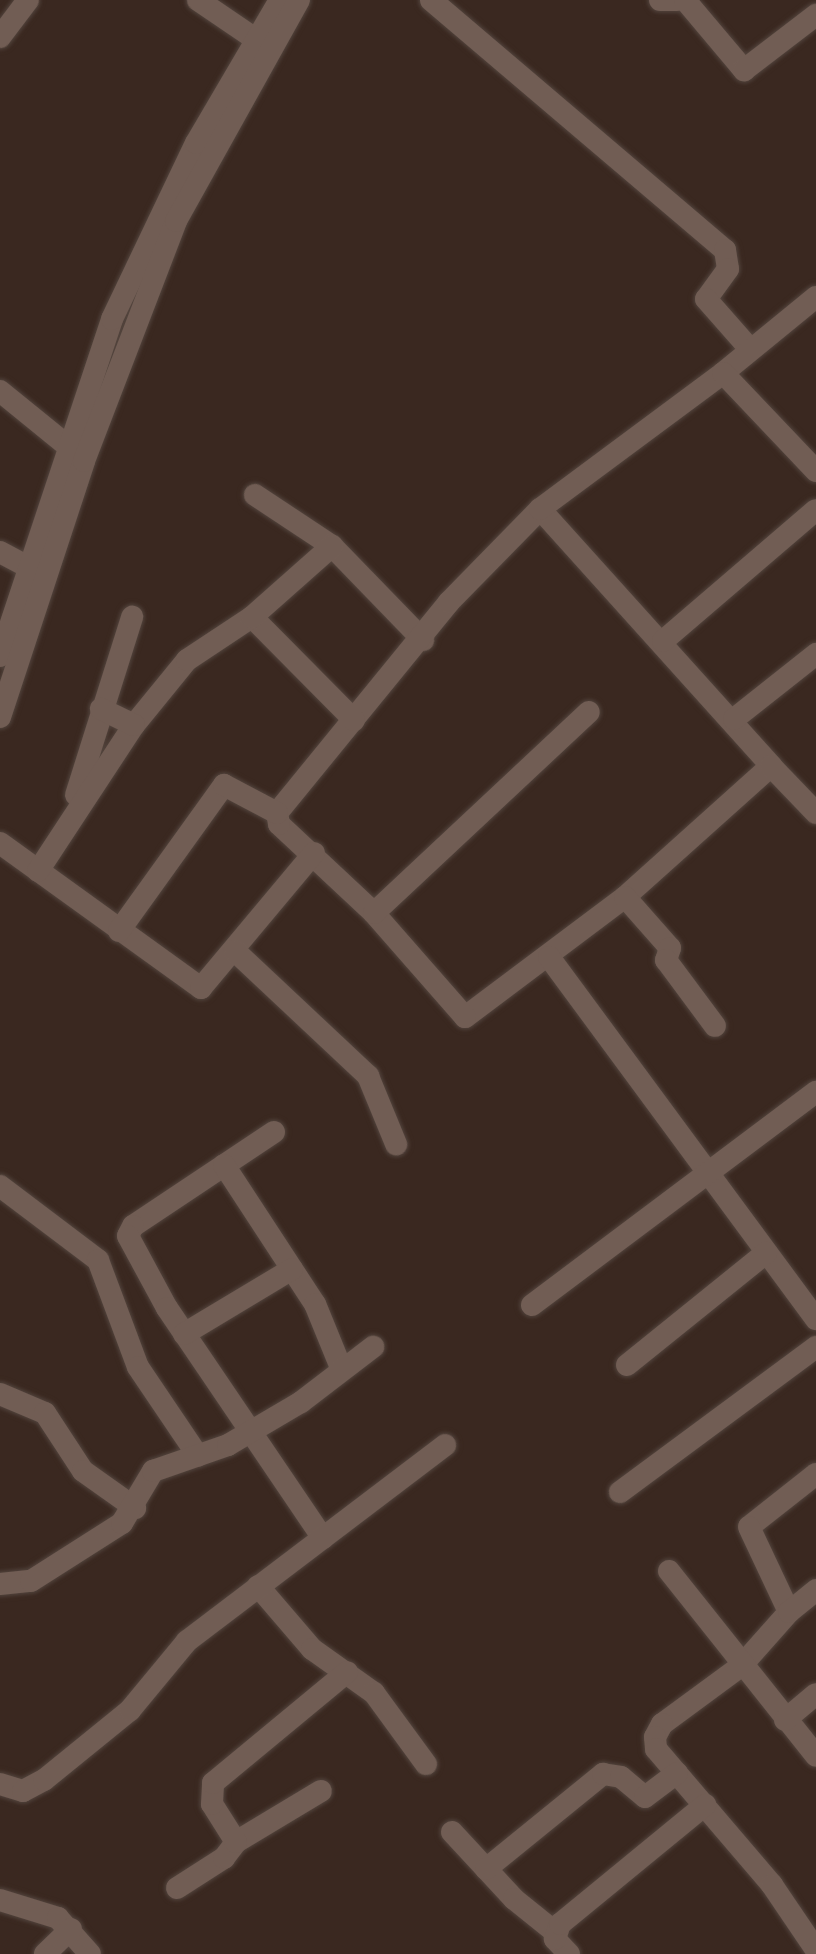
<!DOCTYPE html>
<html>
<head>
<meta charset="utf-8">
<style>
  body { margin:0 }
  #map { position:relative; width:816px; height:1954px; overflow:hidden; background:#3a2820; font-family:"Sofia Sans Condensed",sans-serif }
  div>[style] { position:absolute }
  .roads { filter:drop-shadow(0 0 2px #52443d) drop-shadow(0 0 2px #52443d) }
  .minor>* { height:22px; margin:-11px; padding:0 11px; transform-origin:11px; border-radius:11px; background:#715d54 }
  span { translate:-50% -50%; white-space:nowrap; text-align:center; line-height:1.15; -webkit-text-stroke:8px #1b130f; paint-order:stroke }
</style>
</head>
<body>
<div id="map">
  <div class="roads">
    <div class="minor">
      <div style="left:198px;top:0;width:87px;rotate:34.2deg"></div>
      <div style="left:431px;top:0;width:386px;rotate:40.4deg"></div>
      <div style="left:725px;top:250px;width:19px;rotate:81deg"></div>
      <div style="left:728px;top:269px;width:37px;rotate:126deg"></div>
      <div style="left:706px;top:299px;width:65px;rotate:48.7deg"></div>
      <div style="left:660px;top:0;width:17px"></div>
      <div style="left:685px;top:0;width:92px;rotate:49.9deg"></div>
      <div style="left:744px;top:70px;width:91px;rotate:-37.4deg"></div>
      <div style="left:0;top:37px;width:46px;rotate:-52.9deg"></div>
      <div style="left:723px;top:373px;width:120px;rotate:-39.3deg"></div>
      <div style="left:0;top:391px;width:89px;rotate:39.1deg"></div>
      <div style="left:255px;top:495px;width:92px;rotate:33.5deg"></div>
      <div style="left:332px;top:546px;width:131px;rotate:45.9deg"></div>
      <div style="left:540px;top:509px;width:346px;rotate:48deg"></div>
      <div style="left:771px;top:766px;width:196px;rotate:138.1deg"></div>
      <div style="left:625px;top:897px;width:200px;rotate:143.1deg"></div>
      <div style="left:465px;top:1017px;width:138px;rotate:-131.2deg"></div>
      <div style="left:374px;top:913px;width:130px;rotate:-136.9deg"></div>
      <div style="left:279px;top:824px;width:11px;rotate:-100deg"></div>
      <div style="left:277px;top:813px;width:272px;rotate:-50.8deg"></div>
      <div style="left:449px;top:602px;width:130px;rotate:-45.6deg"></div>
      <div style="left:540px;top:509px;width:228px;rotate:-36.6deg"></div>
      <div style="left:723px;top:373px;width:135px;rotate:46.5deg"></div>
      <div style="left:0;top:552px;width:32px;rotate:28deg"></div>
      <div style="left:252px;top:617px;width:145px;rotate:45.3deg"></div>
      <div style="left:663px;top:641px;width:201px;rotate:-40.6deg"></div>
      <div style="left:0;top:656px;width:355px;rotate:-71.6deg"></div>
      <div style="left:112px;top:319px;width:195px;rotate:-64.5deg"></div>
      <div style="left:196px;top:143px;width:166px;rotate:-59.6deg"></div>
      <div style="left:0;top:717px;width:269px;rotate:-71.8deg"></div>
      <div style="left:84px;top:461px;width:257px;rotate:-69deg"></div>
      <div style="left:176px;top:221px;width:253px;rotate:-60.9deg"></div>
      <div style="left:734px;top:719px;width:105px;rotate:-38.4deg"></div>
      <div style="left:134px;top:725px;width:84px;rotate:-50.8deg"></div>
      <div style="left:187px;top:660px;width:78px;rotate:-33.5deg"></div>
      <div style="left:252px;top:617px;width:107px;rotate:-41.6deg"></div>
      <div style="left:771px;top:766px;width:65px;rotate:46.2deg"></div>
      <div style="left:76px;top:795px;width:187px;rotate:-72.5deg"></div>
      <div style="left:0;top:843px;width:248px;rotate:35.8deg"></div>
      <div style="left:201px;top:988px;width:176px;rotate:-50.1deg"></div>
      <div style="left:38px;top:871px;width:175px;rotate:-56.7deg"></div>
      <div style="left:134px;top:725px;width:37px;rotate:-154deg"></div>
      <div style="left:625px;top:897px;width:68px;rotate:48.6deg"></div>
      <div style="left:670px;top:948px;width:13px;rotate:108deg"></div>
      <div style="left:666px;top:960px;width:82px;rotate:53.4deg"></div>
      <div style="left:374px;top:913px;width:294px;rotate:-43.1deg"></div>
      <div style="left:119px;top:931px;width:180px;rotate:-54.3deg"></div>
      <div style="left:224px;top:785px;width:60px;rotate:27.8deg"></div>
      <div style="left:235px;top:951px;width:183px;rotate:43.2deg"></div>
      <div style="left:368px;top:1076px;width:74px;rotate:67.6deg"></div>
      <div style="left:549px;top:957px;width:450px;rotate:53.6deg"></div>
      <div style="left:274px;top:1132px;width:169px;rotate:146.3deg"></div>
      <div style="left:133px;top:1226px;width:11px;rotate:117deg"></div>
      <div style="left:128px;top:1236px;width:82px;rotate:61.6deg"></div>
      <div style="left:167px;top:1308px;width:278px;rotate:55.9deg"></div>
      <div style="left:224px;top:1165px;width:166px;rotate:56.8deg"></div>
      <div style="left:315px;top:1304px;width:71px;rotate:67.8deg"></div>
      <div style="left:0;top:1186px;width:123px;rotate:37.1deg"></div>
      <div style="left:98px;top:1260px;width:114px;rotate:69.5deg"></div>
      <div style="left:138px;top:1367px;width:107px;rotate:56deg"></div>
      <div style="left:532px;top:1305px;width:355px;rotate:-36.9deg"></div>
      <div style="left:184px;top:1334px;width:126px;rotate:-31deg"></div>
      <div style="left:627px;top:1365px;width:179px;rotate:-38.9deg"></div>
      <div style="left:0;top:1394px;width:49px;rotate:22.9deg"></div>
      <div style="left:45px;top:1413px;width:69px;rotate:56.8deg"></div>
      <div style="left:83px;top:1471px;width:64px;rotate:35.4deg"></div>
      <div style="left:816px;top:1474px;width:85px;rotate:141.7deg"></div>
      <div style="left:749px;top:1527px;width:94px;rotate:64.8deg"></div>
      <div style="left:789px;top:1612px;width:72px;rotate:131.6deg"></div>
      <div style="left:741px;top:1666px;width:98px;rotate:143.7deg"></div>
      <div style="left:662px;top:1724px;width:15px;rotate:118deg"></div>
      <div style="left:655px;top:1737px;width:12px;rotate:85deg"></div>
      <div style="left:656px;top:1749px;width:179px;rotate:49.5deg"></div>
      <div style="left:772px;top:1885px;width:78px;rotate:55.9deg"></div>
      <div style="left:620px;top:1492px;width:244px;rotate:-36.5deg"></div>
      <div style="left:669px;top:1571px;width:236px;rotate:51.5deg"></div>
      <div style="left:0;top:1584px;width:31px;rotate:-6deg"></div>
      <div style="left:31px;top:1581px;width:108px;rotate:-32.5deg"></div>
      <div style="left:122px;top:1523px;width:61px;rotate:-59.2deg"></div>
      <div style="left:153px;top:1471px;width:79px;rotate:-19.1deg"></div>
      <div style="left:228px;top:1445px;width:85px;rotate:-30.5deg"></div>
      <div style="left:301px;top:1402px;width:91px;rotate:-37.4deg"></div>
      <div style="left:258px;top:1586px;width:83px;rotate:49.4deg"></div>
      <div style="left:312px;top:1649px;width:76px;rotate:35.4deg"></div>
      <div style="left:374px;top:1693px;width:88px;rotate:53.8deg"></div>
      <div style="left:789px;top:1612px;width:35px;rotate:-39deg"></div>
      <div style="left:785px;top:1720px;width:40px;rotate:-40deg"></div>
      <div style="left:0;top:1784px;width:24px;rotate:17deg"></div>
      <div style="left:23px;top:1791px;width:24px;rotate:-28deg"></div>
      <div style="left:44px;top:1780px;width:111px;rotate:-39.1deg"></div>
      <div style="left:130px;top:1710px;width:89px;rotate:-50.4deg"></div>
      <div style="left:187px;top:1641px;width:324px;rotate:-37.2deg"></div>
      <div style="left:452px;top:1832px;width:91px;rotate:47.2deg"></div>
      <div style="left:514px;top:1899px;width:53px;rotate:38.8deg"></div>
      <div style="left:236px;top:1842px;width:99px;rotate:-31deg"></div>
      <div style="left:486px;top:1869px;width:151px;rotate:-39.1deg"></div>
      <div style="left:603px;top:1774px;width:18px;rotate:9deg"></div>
      <div style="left:621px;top:1777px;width:31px;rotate:40deg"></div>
      <div style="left:645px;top:1797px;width:40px;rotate:-37deg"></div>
      <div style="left:177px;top:1888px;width:56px;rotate:-32.6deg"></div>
      <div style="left:224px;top:1858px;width:20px;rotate:-53deg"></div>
      <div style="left:236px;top:1842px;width:45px;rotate:-122.3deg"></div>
      <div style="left:212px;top:1804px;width:21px;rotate:-87deg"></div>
      <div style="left:213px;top:1783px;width:174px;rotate:-39.6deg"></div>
      <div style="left:0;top:1900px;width:61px;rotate:17.2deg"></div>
      <div style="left:58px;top:1918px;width:48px;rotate:48.4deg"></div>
      <div style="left:45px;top:1954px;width:36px;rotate:-44deg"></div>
      <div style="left:569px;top:1954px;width:21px;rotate:-133deg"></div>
      <div style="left:555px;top:1939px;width:16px;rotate:-72deg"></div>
      <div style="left:560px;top:1924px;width:188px;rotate:-39.4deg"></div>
    </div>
  </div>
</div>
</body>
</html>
